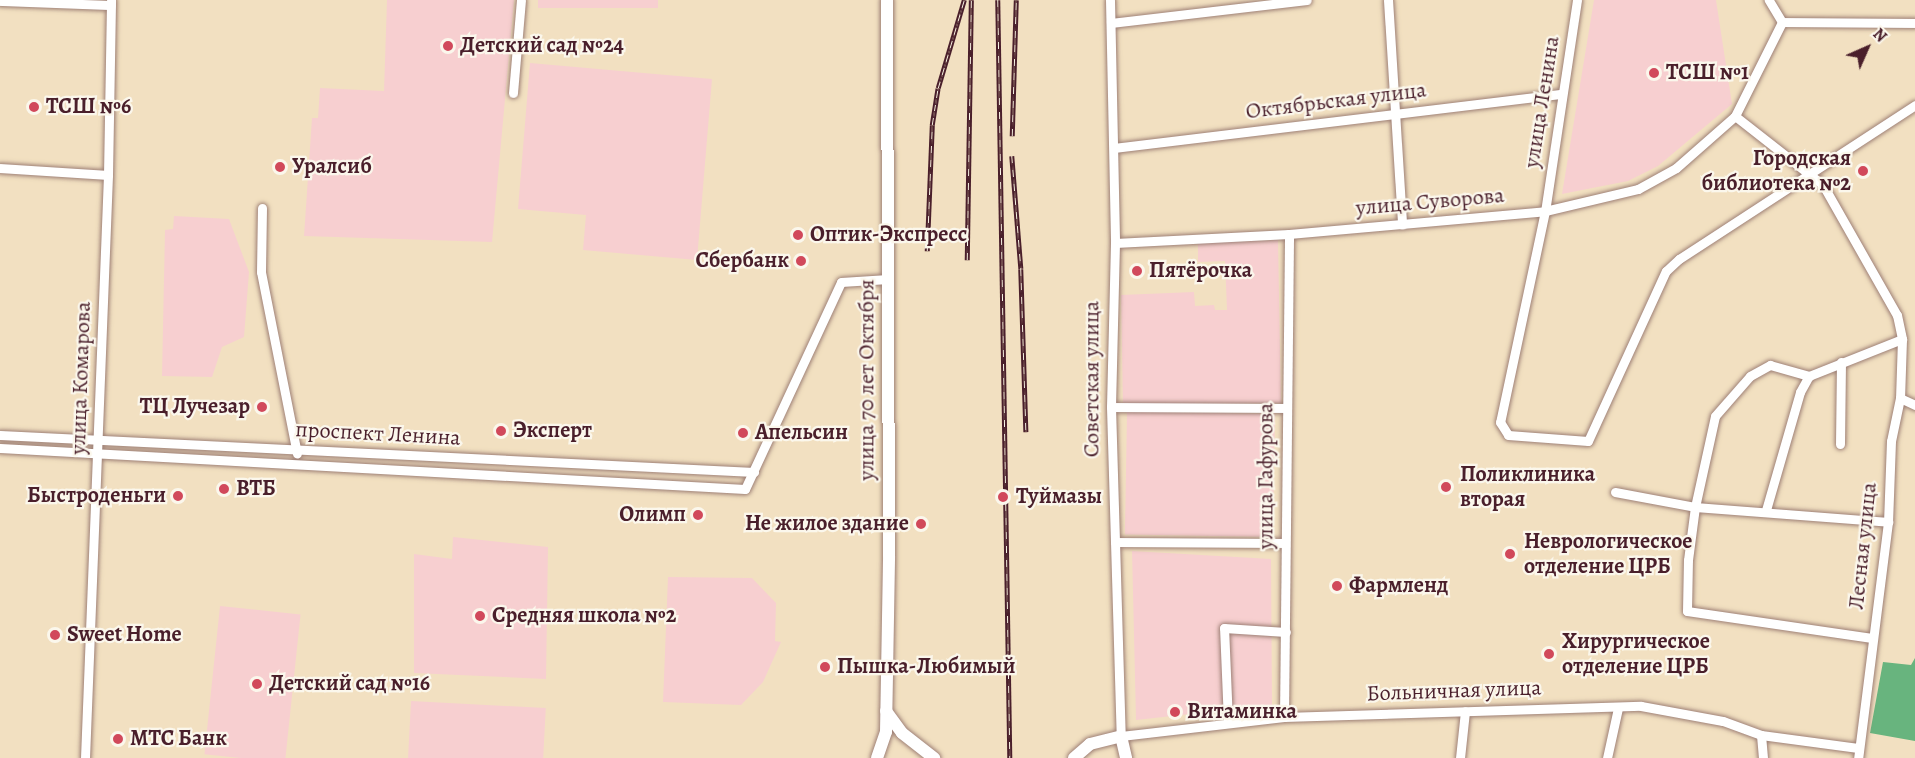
<!DOCTYPE html>
<html>
<head>
<meta charset="utf-8">
<style>
  body { margin:0 }
  #map { position:relative; width:1915px; height:758px; overflow:hidden; background:#f2e0c1; font-family:Alegreya,serif }
  div>[style] { position:absolute }
  .built>* { inset:0; background:#f7cfd0; transform-origin:0 0 }
  .forest>* { inset:0; background:#68b47e }
  .roads { filter:drop-shadow(0 0 2px #9e8076) drop-shadow(0 0 2px #9e8076) }
  .minor>* { height:9px; margin:-4.5px; padding:0 4.5px; transform-origin:4.5px; border-radius:4.5px; background:#fff }
  .major>* { height:12px; margin:-6px; padding:0 6px; transform-origin:6px; border-radius:6px; background:#fff }
  .rail>* { height:4.5px; margin-top:-2.25px; transform-origin:0; background:repeating-linear-gradient(90deg,#fbf7ec 0 7px,#4a1f2b 0 14px); box-sizing:border-box; border-block:2px solid #4a1f2b }
  .dots>* { width:16px; height:16px; translate:-50% -50%; box-sizing:border-box; border:3px solid #fbf7ec; border-radius:50% }
  span { translate:-50% -50%; white-space:nowrap; text-align:center; line-height:1.15; -webkit-text-stroke:4.5px #fbf7ec; paint-order:stroke }
  .poi-label { font-size:22px; color:#4a1f2b; font-weight:700 }
  .left { translate:0 -50%; text-align:left }
  .right { translate:-100% -50%; text-align:right }
  .street-label { font-size:22px; color:#4a1f2b }
  .north { position:absolute; left:1837px; top:18px; width:60px; height:60px; -webkit-text-stroke:4px #fbf7ec; paint-order:stroke; rotate:45deg; font-size:16px; font-weight:700; line-height:24px; text-align:center; color:#4a1f2b }
  .north::after { content:''; display:block; margin:auto; width:21px; height:27px; background:#4a1f2b; clip-path:polygon(50% 0,100% 100%,50% 72%,0 100%) }
</style>
</head>
<body>
<div id="map">
  <div class="built">
    <div style="clip-path:polygon(387px 0,514px 0,492px 242px,304px 236px,312px 118px,318px 118px,320px 88px,384px 91px)"></div>
    <div style="left:538px;top:0;width:120px;height:8px"></div>
    <div style="clip-path:polygon(1594px 0,1716px 0,1732px 104px,1658px 166px,1628px 181px,1562px 194px)"></div>
    <div style="clip-path:polygon(530px 63px,712px 79px,697px 260px,583px 250px,586px 215px,518px 209px)"></div>
    <div style="clip-path:polygon(174px 216px,229px 219px,249px 272px,244px 337px,222px 347px,212px 377px,162px 376px,165px 230px,173px 229px)"></div>
    <div style="clip-path:polygon(1278px 240px,1281px 403px,1123px 405px,1121px 295px,1194px 292px,1195px 306px,1214px 305px,1215px 310px,1227px 310px,1225px 261px,1198px 262px,1198px 243px)"></div>
    <div style="left:1275px;top:414px;width:123px;height:148px;rotate:91deg"></div>
    <div style="clip-path:polygon(453px 537px,548px 547px,546px 679px,414px 673px,414px 554px,452px 559px)"></div>
    <div style="clip-path:polygon(1132px 551px,1271px 559px,1272px 705px,1136px 720px)"></div>
    <div style="clip-path:polygon(668px 577px,752px 578px,776px 603px,775px 641px,781px 642px,763px 682px,741px 705px,663px 702px)"></div>
    <div style="left:220px;top:606px;width:81px;height:149px;rotate:6deg"></div>
    <div style="left:411px;top:701px;width:135px;height:57px;rotate:3deg"></div>
  </div>
  <div class="forest">
    <div style="clip-path:polygon(1915px 658px,1915px 741px,1870px 733px,1883px 662px,1911px 665px)"></div>
  </div>
  <div class="roads">
    <div class="minor">
      <div style="left:1110px;top:0;width:243px;rotate:88.8deg"></div>
      <div style="left:1115px;top:243px;width:164px;rotate:91.4deg"></div>
      <div style="left:1111px;top:407px;width:329px;rotate:88.3deg"></div>
      <div style="left:1121px;top:736px;width:164px;rotate:-6.6deg"></div>
      <div style="left:1284px;top:717px;width:357px;rotate:-1.8deg"></div>
      <div style="left:1641px;top:706px;width:83px;rotate:10.4deg"></div>
      <div style="left:1723px;top:721px;width:40px;rotate:20.2deg"></div>
      <div style="left:1761px;top:735px;width:98px;rotate:7.6deg"></div>
      <div style="left:1388px;top:0;width:225px;rotate:86.4deg"></div>
      <div style="left:1577px;top:0;width:213px;rotate:98.6deg"></div>
      <div style="left:1545px;top:211px;width:216px;rotate:102deg"></div>
      <div style="left:1500px;top:422px;width:15px;rotate:58deg"></div>
      <div style="left:1508px;top:435px;width:80px;rotate:4.3deg"></div>
      <div style="left:1588px;top:441px;width:187px;rotate:-65.4deg"></div>
      <div style="left:1666px;top:271px;width:18px;rotate:-43deg"></div>
      <div style="left:1679px;top:259px;width:282px;rotate:-33.1deg"></div>
      <div style="left:0;top:1px;width:111px;rotate:2.1deg"></div>
      <div style="left:1782px;top:22px;width:133px;rotate:0.4deg"></div>
      <div style="left:1111px;top:23px;width:197px;rotate:-6.7deg"></div>
      <div style="left:513px;top:93px;width:93px;rotate:-85.1deg"></div>
      <div style="left:1735px;top:116px;width:112px;rotate:38.1deg"></div>
      <div style="left:1823px;top:185px;width:150px;rotate:60.4deg"></div>
      <div style="left:1897px;top:315px;width:25px;rotate:78deg"></div>
      <div style="left:1902px;top:339px;width:59px;rotate:91.9deg"></div>
      <div style="left:1900px;top:398px;width:44px;rotate:101.8deg"></div>
      <div style="left:1891px;top:441px;width:81px;rotate:92.1deg"></div>
      <div style="left:1888px;top:522px;width:238px;rotate:97.2deg"></div>
      <div style="left:1114px;top:148px;width:451px;rotate:-6.9deg"></div>
      <div style="left:0;top:168px;width:108px;rotate:3.7deg"></div>
      <div style="left:262px;top:208px;width:64px;rotate:90.9deg"></div>
      <div style="left:261px;top:272px;width:185px;rotate:78.8deg"></div>
      <div style="left:1115px;top:243px;width:174px;rotate:-3deg"></div>
      <div style="left:1289px;top:234px;width:257px;rotate:-5.1deg"></div>
      <div style="left:1545px;top:211px;width:96px;rotate:-13.3deg"></div>
      <div style="left:1638px;top:189px;width:43px;rotate:-28.9deg"></div>
      <div style="left:1676px;top:168px;width:79px;rotate:-41.4deg"></div>
      <div style="left:1735px;top:116px;width:105px;rotate:-63.4deg"></div>
      <div style="left:1782px;top:22px;width:26px;rotate:-121deg"></div>
      <div style="left:1900px;top:398px;width:17px;rotate:25deg"></div>
      <div style="left:1111px;top:407px;width:175px;rotate:0.3deg"></div>
      <div style="left:0;top:435px;width:755px;rotate:2.81deg"></div>
      <div style="left:1840px;top:444px;width:82px;rotate:-89.3deg"></div>
      <div style="left:0;top:448px;width:746px;rotate:3.15deg"></div>
      <div style="left:745px;top:489px;width:228px;rotate:-65.1deg"></div>
      <div style="left:841px;top:282px;width:47px;rotate:-3.7deg"></div>
      <div style="left:1615px;top:492px;width:81px;rotate:10.6deg"></div>
      <div style="left:1695px;top:507px;width:194px;rotate:4.4deg"></div>
      <div style="left:1766px;top:510px;width:123px;rotate:-73.9deg"></div>
      <div style="left:1800px;top:392px;width:18px;rotate:-61deg"></div>
      <div style="left:1115px;top:542px;width:170px;rotate:0.3deg"></div>
      <div style="left:1872px;top:638px;width:187px;rotate:-171.7deg"></div>
      <div style="left:1687px;top:611px;width:51px;rotate:-88.9deg"></div>
      <div style="left:1688px;top:560px;width:53px;rotate:-82.5deg"></div>
      <div style="left:1695px;top:507px;width:93px;rotate:-77.6deg"></div>
      <div style="left:1715px;top:416px;width:53px;rotate:-48.8deg"></div>
      <div style="left:1750px;top:376px;width:23px;rotate:-29deg"></div>
      <div style="left:1770px;top:365px;width:41px;rotate:15.8deg"></div>
      <div style="left:1809px;top:376px;width:100px;rotate:-21.7deg"></div>
      <div style="left:1284px;top:717px;width:483px;rotate:-89.4deg"></div>
      <div style="left:1228px;top:722px;width:94px;rotate:-92.4deg"></div>
      <div style="left:1224px;top:628px;width:62px;rotate:3.7deg"></div>
      <div style="left:1761px;top:735px;width:23px;rotate:85deg"></div>
      <div style="left:85px;top:758px;width:583px;rotate:-87.74deg"></div>
      <div style="left:108px;top:175px;width:175px;rotate:-89deg"></div>
      <div style="left:1460px;top:758px;width:47px;rotate:-83.9deg"></div>
      <div style="left:1607px;top:758px;width:51px;rotate:-77.6deg"></div>
    </div>
    <div class="major">
      <div style="left:886px;top:711px;width:27px;rotate:54deg"></div>
      <div style="left:902px;top:733px;width:41px;rotate:38deg"></div>
      <div style="left:877px;top:758px;width:28px;rotate:-71deg"></div>
      <div style="left:886px;top:732px;width:176px;rotate:-89deg"></div>
      <div style="left:889px;top:556px;width:556px;rotate:-90.21deg"></div>
      <div style="left:1074px;top:758px;width:21px;rotate:-41deg"></div>
      <div style="left:1090px;top:744px;width:32px;rotate:-14deg"></div>
      <div style="left:1121px;top:736px;width:23px;rotate:77deg"></div>
    </div>
  </div>
  <div class="rail">
    <div style="left:998px;top:0;width:758px;rotate:89.09deg"></div>
    <div style="left:1012px;top:136px;width:136px;rotate:-88.3deg"></div>
    <div style="left:1012px;top:156px;width:113px;rotate:85.4deg"></div>
    <div style="left:1021px;top:269px;width:163px;rotate:88.2deg"></div>
    <div style="left:927px;top:251px;width:126px;rotate:-87.7deg"></div>
    <div style="left:932px;top:125px;width:37px;rotate:-81deg"></div>
    <div style="left:938px;top:88px;width:92px;rotate:-73.5deg"></div>
    <div style="left:967px;top:260px;width:260px;rotate:-89.1deg"></div>
  </div>
  <div class="dots">
    <div style="left:448px;top:46px;background:#d1495b"></div>
    <div style="left:1654px;top:73px;background:#d1495b"></div>
    <div style="left:34px;top:107px;background:#d1495b"></div>
    <div style="left:280px;top:167px;background:#d1495b"></div>
    <div style="left:1863px;top:171px;background:#d1495b"></div>
    <div style="left:798px;top:235px;background:#d1495b"></div>
    <div style="left:801px;top:261px;background:#d1495b"></div>
    <div style="left:1137px;top:271px;background:#d1495b"></div>
    <div style="left:262px;top:407px;background:#d1495b"></div>
    <div style="left:501px;top:431px;background:#d1495b"></div>
    <div style="left:743px;top:433px;background:#d1495b"></div>
    <div style="left:1446px;top:487px;background:#d1495b"></div>
    <div style="left:224px;top:489px;background:#d1495b"></div>
    <div style="left:178px;top:496px;background:#d1495b"></div>
    <div style="left:1003px;top:497px;background:#d1495b"></div>
    <div style="left:698px;top:515px;background:#d1495b"></div>
    <div style="left:921px;top:524px;background:#d1495b"></div>
    <div style="left:1510px;top:554px;background:#d1495b"></div>
    <div style="left:1337px;top:586px;background:#d1495b"></div>
    <div style="left:480px;top:616px;background:#d1495b"></div>
    <div style="left:55px;top:635px;background:#d1495b"></div>
    <div style="left:1549px;top:654px;background:#d1495b"></div>
    <div style="left:825px;top:667px;background:#d1495b"></div>
    <div style="left:257px;top:684px;background:#d1495b"></div>
    <div style="left:1175px;top:712px;background:#d1495b"></div>
    <div style="left:118px;top:739px;background:#d1495b"></div>
  </div>
  <div class="poi-label">
    <span class="left" style="left:460px;top:46px">Детский сад №24</span>
    <span class="left" style="left:1666px;top:73px">ТСШ №1</span>
    <span class="left" style="left:46px;top:107px">ТСШ №6</span>
    <span class="right" style="left:1851px;top:171px">Городская<br>библиотека №2</span>
    <span class="left" style="left:292px;top:167px">Уралсиб</span>
    <span class="left" style="left:810px;top:235px">Оптик-Экспресс</span>
    <span class="right" style="left:789px;top:261px">Сбербанк</span>
    <span class="left" style="left:1149px;top:271px">Пятёрочка</span>
    <span class="right" style="left:250px;top:407px">ТЦ Лучезар</span>
    <span class="left" style="left:513px;top:431px">Эксперт</span>
    <span class="left" style="left:755px;top:433px">Апельсин</span>
    <span class="left" style="left:1460px;top:487px">Поликлиника<br>вторая</span>
    <span class="left" style="left:236px;top:489px">ВТБ</span>
    <span class="right" style="left:166px;top:496px">Быстроденьги</span>
    <span class="left" style="left:1016px;top:497px">Туймазы</span>
    <span class="right" style="left:686px;top:515px">Олимп</span>
    <span class="right" style="left:909px;top:524px">Не жилое здание</span>
    <span class="left" style="left:1524px;top:554px">Неврологическое<br>отделение ЦРБ</span>
    <span class="left" style="left:1349px;top:586px">Фармленд</span>
    <span class="left" style="left:492px;top:616px">Средняя школа №2</span>
    <span class="left" style="left:67px;top:635px">Sweet Home</span>
    <span class="left" style="left:1562px;top:654px">Хирургическое<br>отделение ЦРБ</span>
    <span class="left" style="left:837px;top:667px">Пышка-Любимый</span>
    <span class="left" style="left:269px;top:684px">Детский сад №16</span>
    <span class="left" style="left:1187px;top:712px">Витаминка</span>
    <span class="left" style="left:130px;top:739px">МТС Банк</span>
  </div>
  <div class="street-label">
    <span style="left:1336px;top:101px;rotate:-7deg">Октябрьская улица</span>
    <span style="left:1542px;top:102px;rotate:-81deg">улица Ленина</span>
    <span style="left:1430px;top:202px;rotate:-5deg">улица Суворова</span>
    <span style="left:81px;top:378px;rotate:-88deg">улица Комарова</span>
    <span style="left:1092px;top:379px;rotate:-90deg">Советская улица</span>
    <span style="left:867px;top:380px;rotate:-90deg">улица 70 лет Октября</span>
    <span style="left:378px;top:434px;rotate:3deg">проспект Ленина</span>
    <span style="left:1266px;top:476px;rotate:-90deg">улица Гафурова</span>
    <span style="left:1863px;top:546px;rotate:-84deg">Лесная улица</span>
    <span style="left:1454px;top:691px;rotate:-2deg">Больничная улица</span>
  </div>
  <div class="north">N</div>
</div>
</body>
</html>
